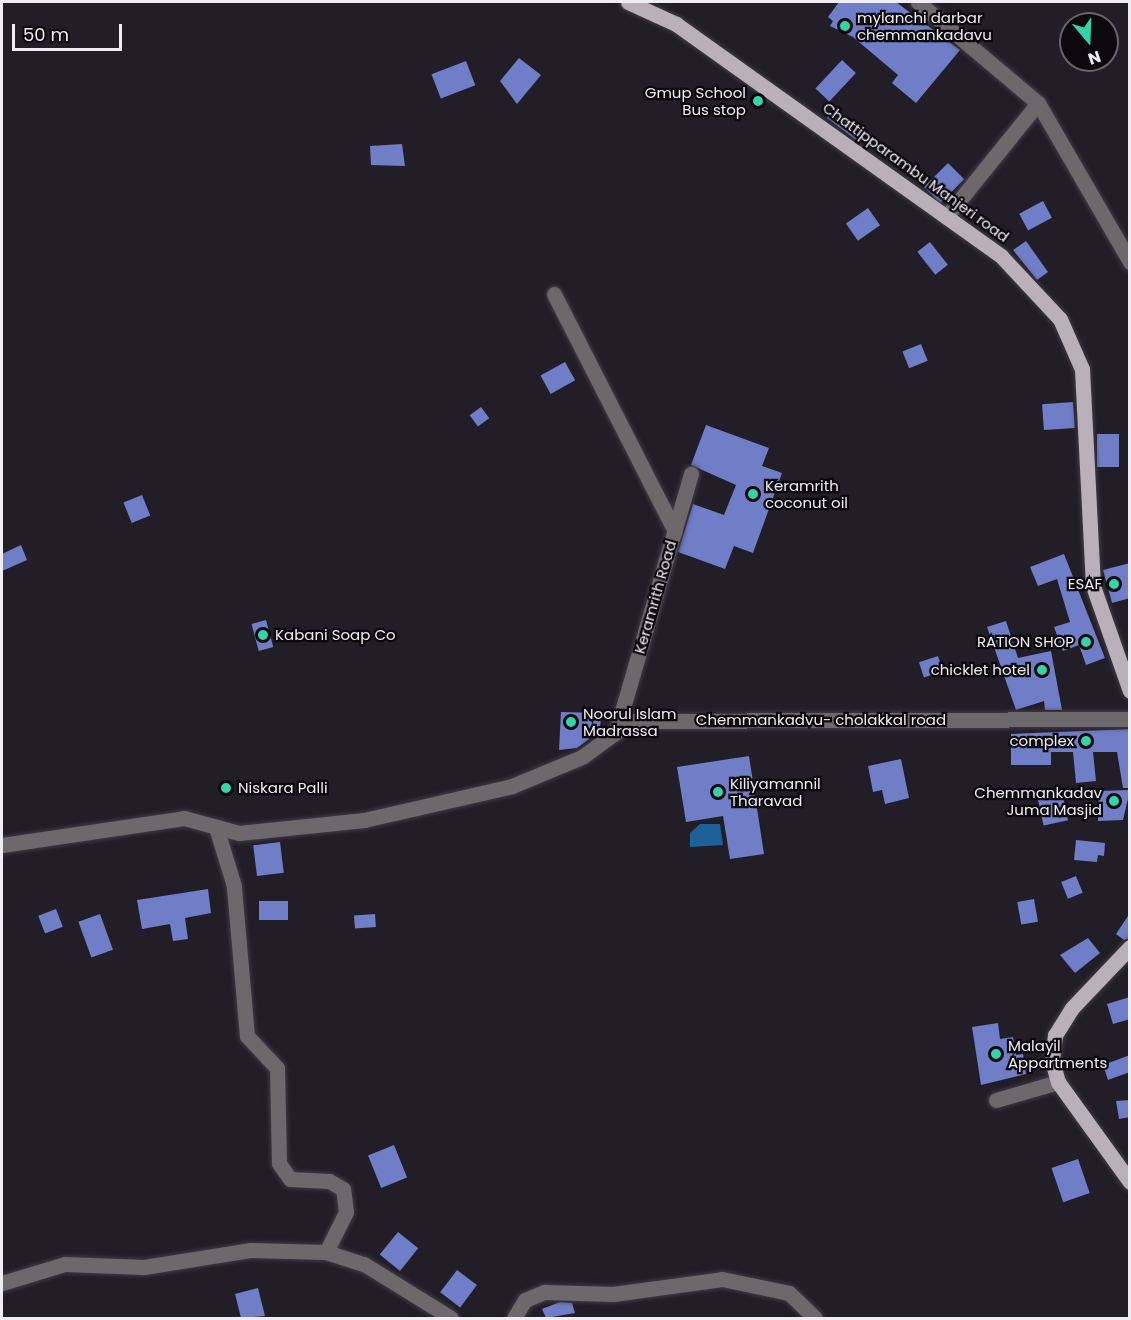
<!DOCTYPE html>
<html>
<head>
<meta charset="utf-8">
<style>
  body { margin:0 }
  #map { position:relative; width:1131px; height:1320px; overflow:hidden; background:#221e28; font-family:Poppins,sans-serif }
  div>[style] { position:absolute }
  .water>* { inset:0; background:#1d6199 }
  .building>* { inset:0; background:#707dc7; transform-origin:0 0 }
  .roads { filter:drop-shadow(0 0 2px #3f3b45) drop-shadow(0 0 2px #3f3b45) }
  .minor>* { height:15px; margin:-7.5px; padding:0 7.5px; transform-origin:7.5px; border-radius:7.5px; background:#6c686c }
  .major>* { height:15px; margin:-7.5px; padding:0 7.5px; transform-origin:7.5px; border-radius:7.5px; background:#b9b0b9 }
  .dots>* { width:16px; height:16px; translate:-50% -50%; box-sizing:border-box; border:3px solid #0b090d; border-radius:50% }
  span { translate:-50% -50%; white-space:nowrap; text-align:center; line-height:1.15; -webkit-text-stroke:4.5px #0b090d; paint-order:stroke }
  .poi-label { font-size:15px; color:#efedf4 }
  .left { translate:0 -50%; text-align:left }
  .right { translate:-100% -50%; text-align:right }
  .street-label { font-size:15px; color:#efedf4 }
  .frame { position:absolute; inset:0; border:3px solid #efedf4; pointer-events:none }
  .north { position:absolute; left:1059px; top:12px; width:60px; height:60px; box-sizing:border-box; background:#0b090d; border:2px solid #666469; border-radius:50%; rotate:161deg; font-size:16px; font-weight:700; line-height:24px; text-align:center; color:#efedf4 }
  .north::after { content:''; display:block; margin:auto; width:21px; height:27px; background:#34d4a8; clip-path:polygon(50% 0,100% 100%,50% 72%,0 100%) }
  .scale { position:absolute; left:12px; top:24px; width:110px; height:27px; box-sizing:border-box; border:3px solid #efedf4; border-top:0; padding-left:8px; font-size:18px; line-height:21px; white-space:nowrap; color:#efedf4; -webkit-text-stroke:4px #0b090d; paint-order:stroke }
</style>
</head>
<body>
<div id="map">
  <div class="water">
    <div style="clip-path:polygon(700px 824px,720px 824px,723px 845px,690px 847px,690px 833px)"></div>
  </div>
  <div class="building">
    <div style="clip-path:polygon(839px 2px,896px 2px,960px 50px,916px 103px,892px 83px,898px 75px,853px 37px,830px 26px,833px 21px,828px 17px)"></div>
    <div style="clip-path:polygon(519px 58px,541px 75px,517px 104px,500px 81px)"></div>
    <div style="left:842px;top:60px;width:19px;height:39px;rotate:43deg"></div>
    <div style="left:466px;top:61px;width:26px;height:37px;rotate:69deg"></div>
    <div style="clip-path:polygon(834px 107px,864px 138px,860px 143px,827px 118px)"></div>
    <div style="clip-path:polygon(402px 144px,405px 166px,371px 165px,370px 146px)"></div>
    <div style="left:948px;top:163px;width:23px;height:34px;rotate:45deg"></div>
    <div style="left:1043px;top:201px;width:19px;height:27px;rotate:62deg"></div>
    <div style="left:868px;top:208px;width:21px;height:27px;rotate:55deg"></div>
    <div style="clip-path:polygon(1026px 241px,1048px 272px,1037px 280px,1013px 250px)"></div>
    <div style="left:930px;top:242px;width:29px;height:16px;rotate:52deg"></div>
    <div style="left:921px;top:344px;width:18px;height:20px;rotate:68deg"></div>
    <div style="left:565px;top:362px;width:21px;height:28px;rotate:61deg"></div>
    <div style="left:1073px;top:402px;width:26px;height:31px;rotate:86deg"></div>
    <div style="left:481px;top:407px;width:14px;height:14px;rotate:54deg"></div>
    <div style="clip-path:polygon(706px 425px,769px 448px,762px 466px,782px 473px,753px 553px,734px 546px,725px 569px,678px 552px,693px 504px,724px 515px,736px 485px,691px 465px)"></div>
    <div style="left:1097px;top:434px;width:22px;height:33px"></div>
    <div style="left:142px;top:495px;width:22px;height:20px;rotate:68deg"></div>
    <div style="clip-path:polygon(21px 545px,27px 560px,2px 571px,2px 554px)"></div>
    <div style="clip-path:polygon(1064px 554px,1105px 658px,1086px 665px,1079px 645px,1063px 651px,1054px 627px,1070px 622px,1057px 579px,1038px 586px,1030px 567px)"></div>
    <div style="clip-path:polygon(1130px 563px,1130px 598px,1112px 603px,1103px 570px)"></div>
    <div style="left:266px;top:620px;width:28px;height:15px;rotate:75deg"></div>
    <div style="clip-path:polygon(1006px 621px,1018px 658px,1051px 651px,1062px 710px,1045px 710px,1044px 701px,1016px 710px,987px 627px)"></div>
    <div style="left:938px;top:656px;width:16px;height:20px;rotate:72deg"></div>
    <div style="clip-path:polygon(561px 712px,601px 713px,600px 731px,577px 748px,559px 750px)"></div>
    <div style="clip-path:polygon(1130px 729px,1130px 788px,1123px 788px,1117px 752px,1093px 752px,1096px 781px,1076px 783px,1073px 752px,1051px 752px,1051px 765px,1011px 765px,1011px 734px)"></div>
    <div style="clip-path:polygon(749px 756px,764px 854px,730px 859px,723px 816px,686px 822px,677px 767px)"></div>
    <div style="clip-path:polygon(901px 759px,909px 798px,885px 804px,882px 790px,873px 792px,868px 766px)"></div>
    <div style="clip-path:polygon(1130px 790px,1123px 820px,1098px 821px,1098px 791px)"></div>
    <div style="left:1062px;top:792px;width:29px;height:25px;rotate:78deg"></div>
    <div style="clip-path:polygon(1076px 840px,1105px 843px,1104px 856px,1098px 855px,1097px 862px,1074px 860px)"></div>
    <div style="left:280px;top:842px;width:31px;height:27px;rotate:83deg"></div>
    <div style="left:1076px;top:876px;width:18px;height:16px;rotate:68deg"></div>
    <div style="clip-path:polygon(208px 889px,211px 913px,185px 918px,188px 939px,173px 941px,170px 924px,142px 929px,137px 900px)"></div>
    <div style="left:1034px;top:899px;width:23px;height:17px;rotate:80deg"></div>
    <div style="left:259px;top:901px;width:29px;height:19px"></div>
    <div style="left:56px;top:909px;width:19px;height:19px;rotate:69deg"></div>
    <div style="clip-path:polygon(1130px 913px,1130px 938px,1124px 940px,1116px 934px)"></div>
    <div style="left:100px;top:914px;width:38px;height:23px;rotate:70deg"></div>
    <div style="left:375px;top:914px;width:13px;height:21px;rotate:86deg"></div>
    <div style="clip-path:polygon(1088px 938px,1100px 953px,1075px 973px,1060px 955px)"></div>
    <div style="clip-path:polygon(1130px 997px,1130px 1019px,1113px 1024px,1107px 1004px)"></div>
    <div style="clip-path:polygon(998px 1023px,1000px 1039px,1013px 1037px,1016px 1055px,1023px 1054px,1026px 1074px,981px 1085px,972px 1027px)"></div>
    <div style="clip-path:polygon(1130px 1055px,1130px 1072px,1108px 1080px,1103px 1065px)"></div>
    <div style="clip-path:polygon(1130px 1100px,1130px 1117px,1119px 1119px,1116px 1101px)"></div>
    <div style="left:394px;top:1145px;width:35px;height:28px;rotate:68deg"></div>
    <div style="left:1078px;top:1159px;width:36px;height:28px;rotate:71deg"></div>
    <div style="left:398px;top:1232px;width:26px;height:29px;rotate:39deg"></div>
    <div style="left:457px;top:1270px;width:25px;height:28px;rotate:37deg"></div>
    <div style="clip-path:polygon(258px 1288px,265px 1316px,241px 1318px,235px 1294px)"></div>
    <div style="clip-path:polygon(560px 1302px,572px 1303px,575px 1313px,546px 1318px,542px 1309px)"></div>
  </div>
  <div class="roads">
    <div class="minor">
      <div style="left:918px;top:2px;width:157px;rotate:40.1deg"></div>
      <div style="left:1038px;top:103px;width:184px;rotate:59.9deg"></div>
      <div style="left:946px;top:217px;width:146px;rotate:-51.1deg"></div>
      <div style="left:554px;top:294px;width:266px;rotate:63deg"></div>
      <div style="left:619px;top:721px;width:511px;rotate:-0.22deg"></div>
      <div style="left:2px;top:845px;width:184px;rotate:-8.4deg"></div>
      <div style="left:184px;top:818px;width:57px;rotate:15.3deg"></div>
      <div style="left:239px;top:833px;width:126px;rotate:-5.9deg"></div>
      <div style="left:364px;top:820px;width:152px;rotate:-12.9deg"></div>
      <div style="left:512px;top:786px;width:76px;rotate:-22.5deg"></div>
      <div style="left:582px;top:757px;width:42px;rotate:-36.3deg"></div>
      <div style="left:616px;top:732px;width:269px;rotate:-73.8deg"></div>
      <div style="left:996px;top:1100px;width:65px;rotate:-16.2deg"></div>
      <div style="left:326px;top:1252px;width:40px;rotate:18deg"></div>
      <div style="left:364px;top:1264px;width:102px;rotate:31.8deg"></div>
      <div style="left:2px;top:1283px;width:66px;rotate:-16.8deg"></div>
      <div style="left:65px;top:1264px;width:79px;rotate:2.2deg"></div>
      <div style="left:144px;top:1267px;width:107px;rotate:-9.1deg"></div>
      <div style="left:250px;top:1250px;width:76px;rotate:1.5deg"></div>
      <div style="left:326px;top:1252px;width:45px;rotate:-63.4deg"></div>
      <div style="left:346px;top:1212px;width:23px;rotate:-97deg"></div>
      <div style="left:343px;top:1189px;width:16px;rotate:-150deg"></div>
      <div style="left:329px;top:1181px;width:39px;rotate:-177deg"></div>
      <div style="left:290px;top:1179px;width:19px;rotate:-125deg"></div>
      <div style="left:279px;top:1163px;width:95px;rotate:-91.2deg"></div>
      <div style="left:277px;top:1068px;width:44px;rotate:-133.2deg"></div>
      <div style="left:247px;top:1036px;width:151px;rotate:-95deg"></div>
      <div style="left:234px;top:886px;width:62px;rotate:-107deg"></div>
      <div style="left:514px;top:1318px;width:21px;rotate:-59deg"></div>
      <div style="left:525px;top:1300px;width:21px;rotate:-23deg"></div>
      <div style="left:544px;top:1292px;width:69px;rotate:1.7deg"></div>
      <div style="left:613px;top:1294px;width:110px;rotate:-7.8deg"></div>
      <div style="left:722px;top:1279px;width:68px;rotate:11.8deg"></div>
      <div style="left:789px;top:1293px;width:36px;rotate:44deg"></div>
    </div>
    <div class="major">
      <div style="left:628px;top:2px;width:53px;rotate:24.6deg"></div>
      <div style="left:676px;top:24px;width:399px;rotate:35.5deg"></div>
      <div style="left:1001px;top:256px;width:86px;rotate:46.9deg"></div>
      <div style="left:1060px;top:319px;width:55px;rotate:66.3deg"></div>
      <div style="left:1082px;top:369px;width:217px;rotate:87.1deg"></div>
      <div style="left:1093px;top:586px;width:111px;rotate:70.6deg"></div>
      <div style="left:1130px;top:947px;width:84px;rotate:133.6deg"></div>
      <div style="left:1072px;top:1008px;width:32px;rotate:122deg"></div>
      <div style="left:1055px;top:1035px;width:25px;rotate:97deg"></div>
      <div style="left:1052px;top:1060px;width:23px;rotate:75deg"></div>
      <div style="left:1058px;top:1082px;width:123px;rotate:54.2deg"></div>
    </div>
  </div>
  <div class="dots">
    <div style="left:845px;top:26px;background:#34d4a8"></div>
    <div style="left:758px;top:101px;background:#34d4a8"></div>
    <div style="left:753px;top:494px;background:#34d4a8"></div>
    <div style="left:1114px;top:584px;background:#34d4a8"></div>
    <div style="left:263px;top:635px;background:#34d4a8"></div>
    <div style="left:1086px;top:642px;background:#34d4a8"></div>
    <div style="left:1042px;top:670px;background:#34d4a8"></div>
    <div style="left:571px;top:722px;background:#34d4a8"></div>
    <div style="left:1086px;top:741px;background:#34d4a8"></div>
    <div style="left:226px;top:788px;background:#34d4a8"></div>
    <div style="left:718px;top:792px;background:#34d4a8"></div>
    <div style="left:1114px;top:801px;background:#34d4a8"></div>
    <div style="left:996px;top:1054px;background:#34d4a8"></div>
  </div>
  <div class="poi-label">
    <span class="left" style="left:857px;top:26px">mylanchi darbar<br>chemmankadavu</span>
    <span class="right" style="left:746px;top:101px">Gmup School<br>Bus stop</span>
    <span class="left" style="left:765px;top:494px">Keramrith<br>coconut oil</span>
    <span class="right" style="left:1102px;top:584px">ESAF</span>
    <span class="left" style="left:275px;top:635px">Kabani Soap Co</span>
    <span class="right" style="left:1074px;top:642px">RATION SHOP</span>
    <span class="right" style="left:1030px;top:670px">chicklet hotel</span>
    <span class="left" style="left:583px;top:722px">Noorul Islam<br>Madrassa</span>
    <span class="right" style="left:1074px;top:741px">complex</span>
    <span class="left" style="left:730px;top:792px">Kiliyamannil<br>Tharavad</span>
    <span class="left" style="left:238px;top:788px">Niskara Palli</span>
    <span class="right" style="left:1102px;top:801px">Chemmankadav<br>Juma Masjid</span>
    <span class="left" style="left:1008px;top:1054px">Malayil<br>Appartments</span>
  </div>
  <div class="street-label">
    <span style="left:916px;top:172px;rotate:36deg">Chattipparambu Manjeri road</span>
    <span style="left:655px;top:597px;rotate:-74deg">Keramrith Road</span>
    <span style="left:821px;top:720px">Chemmankadvu- cholakkal road</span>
  </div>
  <div class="frame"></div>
  <div class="north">N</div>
  <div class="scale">50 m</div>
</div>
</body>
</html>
